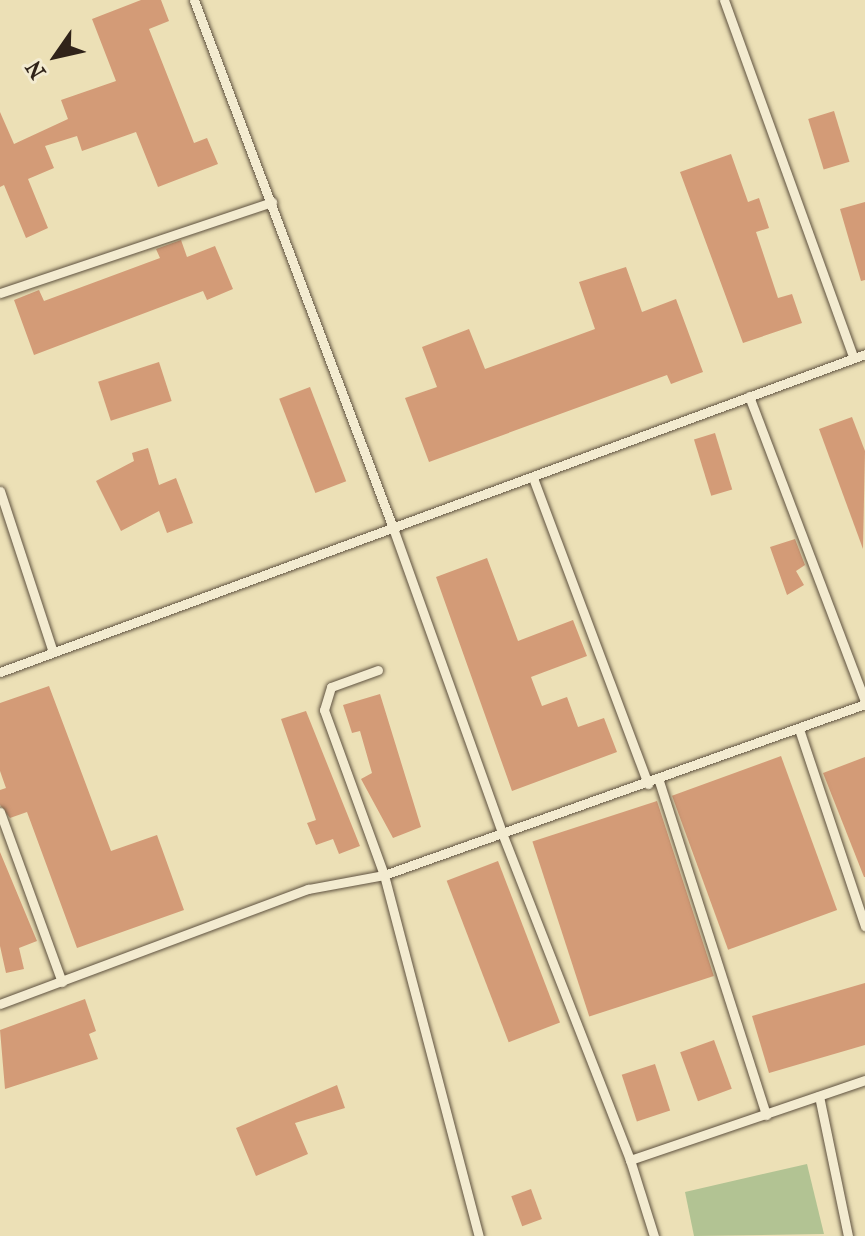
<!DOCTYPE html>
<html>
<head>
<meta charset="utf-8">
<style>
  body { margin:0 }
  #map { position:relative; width:865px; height:1236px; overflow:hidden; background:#ece0b6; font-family:"IM FELL French Canon",serif }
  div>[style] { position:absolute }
  .green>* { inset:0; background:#b2c393 }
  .building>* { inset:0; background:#d39b77; transform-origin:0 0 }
  .roads { filter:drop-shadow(0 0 2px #5f5240) drop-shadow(0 0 2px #5f5240) }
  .lane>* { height:9px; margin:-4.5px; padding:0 4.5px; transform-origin:4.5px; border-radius:4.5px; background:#f3ebd0 }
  span { translate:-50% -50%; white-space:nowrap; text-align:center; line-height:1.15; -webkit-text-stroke:8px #f3ebd0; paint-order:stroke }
  .north { position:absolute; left:16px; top:16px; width:80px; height:80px; -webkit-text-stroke:6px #f3ebd0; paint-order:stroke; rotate:236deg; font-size:22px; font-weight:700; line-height:32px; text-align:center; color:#302319 }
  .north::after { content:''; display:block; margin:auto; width:28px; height:36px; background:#302319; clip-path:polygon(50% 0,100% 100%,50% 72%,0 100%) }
</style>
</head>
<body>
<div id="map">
  <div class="green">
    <div style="clip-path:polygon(807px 1164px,824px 1234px,694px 1236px,685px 1192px)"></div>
  </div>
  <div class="building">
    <div style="clip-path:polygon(141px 0,161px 0,169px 21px,149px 29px,194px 143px,207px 138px,218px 164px,158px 187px,136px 132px,82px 151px,77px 136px,45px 146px,54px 168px,28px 179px,48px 228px,26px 238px,4px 185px,0 187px,0 112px,14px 144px,68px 119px,61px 100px,116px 81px,92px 19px)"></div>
    <div style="left:834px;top:111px;width:53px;height:27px;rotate:73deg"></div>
    <div style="clip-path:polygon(731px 154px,748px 202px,759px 198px,769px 228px,756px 232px,778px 298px,792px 294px,802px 323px,743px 343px,680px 172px)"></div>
    <div style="clip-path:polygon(865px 202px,865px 280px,861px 281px,840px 209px)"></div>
    <div style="clip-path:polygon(181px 240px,187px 257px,215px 246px,233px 289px,207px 300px,203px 291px,34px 355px,14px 300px,39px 290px,44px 301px,160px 258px,156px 249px)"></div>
    <div style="clip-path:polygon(626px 267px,642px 312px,676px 299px,703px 372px,671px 384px,667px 375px,429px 462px,405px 398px,437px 387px,422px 347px,469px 329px,485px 369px,595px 329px,579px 282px)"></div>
    <div style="left:159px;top:362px;width:41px;height:64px;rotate:72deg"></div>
    <div style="left:310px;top:387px;width:101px;height:33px;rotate:69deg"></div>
    <div style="clip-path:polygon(852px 417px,865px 451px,863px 549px,819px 429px)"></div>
    <div style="left:715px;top:433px;width:59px;height:22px;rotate:73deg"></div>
    <div style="clip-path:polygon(148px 448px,159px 485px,176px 478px,193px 523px,167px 533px,159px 511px,121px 531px,96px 481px,134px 461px,132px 453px)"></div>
    <div style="clip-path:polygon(795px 539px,805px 565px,796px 571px,804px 585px,787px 595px,770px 547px)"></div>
    <div style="clip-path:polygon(487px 558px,518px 641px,573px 620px,587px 656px,531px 677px,542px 706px,567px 697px,578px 727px,604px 718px,617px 752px,512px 791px,436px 577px)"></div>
    <div style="clip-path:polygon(49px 686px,111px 851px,157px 835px,184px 910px,77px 948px,27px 812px,10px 818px,0 805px,0 790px,6px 788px,0 771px,0 703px)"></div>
    <div style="clip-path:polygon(380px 694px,421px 827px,393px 838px,361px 779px,372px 773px,360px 731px,352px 733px,343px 705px)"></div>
    <div style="clip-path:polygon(306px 711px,360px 846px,339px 854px,333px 839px,316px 845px,307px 823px,316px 820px,281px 719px)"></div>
    <div style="left:781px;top:756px;width:164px;height:116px;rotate:70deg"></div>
    <div style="clip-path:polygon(865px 757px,865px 877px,864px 877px,823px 773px)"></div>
    <div style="left:657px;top:801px;width:184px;height:131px;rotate:72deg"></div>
    <div style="clip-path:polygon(0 852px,37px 941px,19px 948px,24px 969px,6px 973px,0 946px)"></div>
    <div style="left:498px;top:861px;width:173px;height:55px;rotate:69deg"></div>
    <div style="clip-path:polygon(865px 983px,865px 1045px,769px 1073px,752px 1016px)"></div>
    <div style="clip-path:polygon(85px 999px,96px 1031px,89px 1034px,98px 1059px,5px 1089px,0 1030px)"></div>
    <div style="left:714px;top:1040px;width:52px;height:36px;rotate:70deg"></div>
    <div style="left:655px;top:1064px;width:49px;height:35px;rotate:72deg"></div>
    <div style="clip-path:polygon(337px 1085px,345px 1108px,295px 1123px,308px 1154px,256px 1176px,236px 1128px)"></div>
    <div style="left:531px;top:1189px;width:32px;height:21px;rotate:70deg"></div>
  </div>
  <div class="roads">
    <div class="lane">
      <div style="left:194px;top:0;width:564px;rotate:69.35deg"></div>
      <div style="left:393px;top:528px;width:324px;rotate:70.3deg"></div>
      <div style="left:502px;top:833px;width:351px;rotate:68.6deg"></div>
      <div style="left:630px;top:1160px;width:80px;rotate:72.5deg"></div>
      <div style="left:724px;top:0;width:380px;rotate:70.1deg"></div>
      <div style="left:0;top:293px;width:287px;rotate:-18.5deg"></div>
      <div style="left:749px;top:396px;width:326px;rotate:69.2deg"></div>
      <div style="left:533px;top:478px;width:327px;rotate:69.4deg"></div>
      <div style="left:0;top:491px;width:169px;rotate:71.8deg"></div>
      <div style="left:378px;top:670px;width:50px;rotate:160.1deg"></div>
      <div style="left:331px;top:687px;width:24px;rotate:107deg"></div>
      <div style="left:324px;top:710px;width:176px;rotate:70deg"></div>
      <div style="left:384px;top:875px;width:373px;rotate:75.3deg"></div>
      <div style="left:0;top:672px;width:922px;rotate:-20.18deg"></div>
      <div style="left:799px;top:729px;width:208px;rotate:71.5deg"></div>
      <div style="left:658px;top:778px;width:354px;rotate:72.2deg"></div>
      <div style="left:0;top:812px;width:181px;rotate:70deg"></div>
      <div style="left:0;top:1004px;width:329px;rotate:-20.5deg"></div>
      <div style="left:308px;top:889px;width:77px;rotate:-10.4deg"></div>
      <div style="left:384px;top:875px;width:510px;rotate:-19.57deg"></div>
      <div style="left:819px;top:1096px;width:143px;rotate:78.3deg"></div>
      <div style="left:630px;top:1160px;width:248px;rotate:-18.8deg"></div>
    </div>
  </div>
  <div class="north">N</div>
</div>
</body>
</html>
